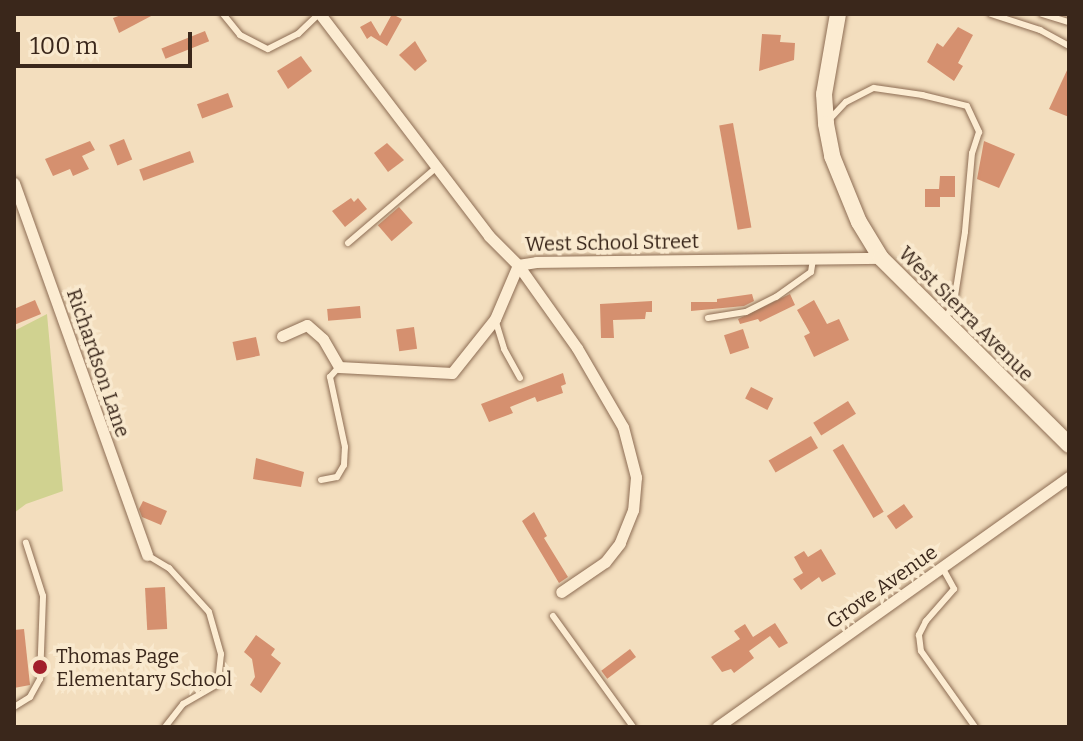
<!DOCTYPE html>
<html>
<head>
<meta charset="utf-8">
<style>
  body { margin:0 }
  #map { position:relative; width:1083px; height:741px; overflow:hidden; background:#f3debe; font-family:Bitter,serif }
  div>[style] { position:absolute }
  .green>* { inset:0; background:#d0d290 }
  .building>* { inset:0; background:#d5906f; transform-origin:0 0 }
  .roads { filter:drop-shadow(0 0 2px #8d6d54) drop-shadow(0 0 2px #8d6d54) }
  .service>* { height:6px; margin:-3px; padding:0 3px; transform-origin:3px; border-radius:3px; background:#fcecd2 }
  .minor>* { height:11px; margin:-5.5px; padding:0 5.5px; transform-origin:5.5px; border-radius:5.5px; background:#fcecd2 }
  .secondary>* { height:16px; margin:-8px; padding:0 8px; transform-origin:8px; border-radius:8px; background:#fcecd2 }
  .dots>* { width:22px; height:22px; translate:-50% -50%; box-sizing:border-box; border:4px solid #f9e9ce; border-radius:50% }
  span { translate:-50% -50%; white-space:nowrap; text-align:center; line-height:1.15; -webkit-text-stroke:7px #f9e9ce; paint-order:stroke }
  .street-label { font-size:20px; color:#3a271b }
  .poi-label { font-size:20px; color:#3a271b }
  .left { translate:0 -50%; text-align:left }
  .frame { position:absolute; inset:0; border:16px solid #3a271b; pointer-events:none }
  .scale { position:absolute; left:16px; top:32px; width:176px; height:36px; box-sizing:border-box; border:4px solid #3a271b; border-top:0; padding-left:10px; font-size:24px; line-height:28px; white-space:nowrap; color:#3a271b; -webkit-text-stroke:6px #f9e9ce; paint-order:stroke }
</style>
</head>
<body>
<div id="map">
  <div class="green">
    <div style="clip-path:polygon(47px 314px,63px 491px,26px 504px,14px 513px,14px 331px)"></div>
  </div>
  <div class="building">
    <div style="clip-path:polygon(124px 14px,153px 14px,153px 15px,119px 33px,113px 18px)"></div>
    <div style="clip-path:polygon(392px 14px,402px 19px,387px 46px,371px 36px,367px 39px,360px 27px,371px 21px,380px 36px)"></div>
    <div style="clip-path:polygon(958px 27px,973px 35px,958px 63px,963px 66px,954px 81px,927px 62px,937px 43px,943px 47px)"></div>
    <div style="left:205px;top:31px;width:11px;height:47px;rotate:68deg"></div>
    <div style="clip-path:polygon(762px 34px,781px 35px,780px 42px,795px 43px,794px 60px,759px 71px)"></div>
    <div style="clip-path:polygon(415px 41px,427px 61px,415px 71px,399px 55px)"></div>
    <div style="clip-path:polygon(301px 56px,312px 71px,288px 89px,277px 71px)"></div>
    <div style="clip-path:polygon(1069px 66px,1069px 117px,1049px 109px)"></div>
    <div style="left:228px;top:93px;width:15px;height:33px;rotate:70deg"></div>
    <div style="left:733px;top:123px;width:106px;height:14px;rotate:80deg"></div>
    <div style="left:124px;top:139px;width:22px;height:16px;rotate:68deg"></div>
    <div style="clip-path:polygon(90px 141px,95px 150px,82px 156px,89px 169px,73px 176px,70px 169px,53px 176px,45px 159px)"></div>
    <div style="clip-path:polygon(984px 141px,1015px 154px,999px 188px,977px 179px)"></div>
    <div style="clip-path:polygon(387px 143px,404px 160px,388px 172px,374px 153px)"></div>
    <div style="left:190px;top:151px;width:12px;height:54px;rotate:70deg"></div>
    <div style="clip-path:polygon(940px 176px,955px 176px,955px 197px,940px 197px,940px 207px,925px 207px,925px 189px,939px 189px)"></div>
    <div style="clip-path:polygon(351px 198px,354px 202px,358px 198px,367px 209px,345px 227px,332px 211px)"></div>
    <div style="left:399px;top:207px;width:21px;height:28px;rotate:49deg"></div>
    <div style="clip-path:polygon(752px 294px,754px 301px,744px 306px,691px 311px,691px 302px,717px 302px,717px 299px)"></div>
    <div style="clip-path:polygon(790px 294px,795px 305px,760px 322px,758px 319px,740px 324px,738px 319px)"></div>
    <div style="clip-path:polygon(35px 300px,41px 314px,14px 325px,14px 309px)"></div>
    <div style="clip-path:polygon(814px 300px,827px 324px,839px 319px,849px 340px,814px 357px,804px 336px,810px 333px,797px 310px)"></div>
    <div style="clip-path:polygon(652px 301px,652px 312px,646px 312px,645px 319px,613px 320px,614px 338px,601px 338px,600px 304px)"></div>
    <div style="left:360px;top:306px;width:12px;height:33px;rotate:85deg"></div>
    <div style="left:414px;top:327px;width:22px;height:18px;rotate:82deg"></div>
    <div style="left:743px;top:329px;width:20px;height:20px;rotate:72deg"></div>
    <div style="left:256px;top:337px;width:19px;height:24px;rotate:78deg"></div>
    <div style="clip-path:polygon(563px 373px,566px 384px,561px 386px,563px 393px,537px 402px,535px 397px,510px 407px,513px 413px,489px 422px,481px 404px)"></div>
    <div style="left:751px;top:387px;width:25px;height:13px;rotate:27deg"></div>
    <div style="left:848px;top:401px;width:15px;height:41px;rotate:58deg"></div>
    <div style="left:811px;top:436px;width:14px;height:49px;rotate:60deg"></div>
    <div style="left:843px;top:444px;width:79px;height:12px;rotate:59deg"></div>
    <div style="clip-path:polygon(256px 458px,304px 472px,301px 487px,253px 479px)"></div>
    <div style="clip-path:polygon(143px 501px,167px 511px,161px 525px,142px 517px,139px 509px)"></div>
    <div style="left:904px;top:504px;width:16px;height:21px;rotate:55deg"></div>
    <div style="clip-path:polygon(534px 512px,547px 536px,544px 538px,568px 577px,559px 583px,522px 521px)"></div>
    <div style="clip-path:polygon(821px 549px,836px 574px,822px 582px,819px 577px,801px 590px,793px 579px,803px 573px,794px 557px,804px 551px,808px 557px)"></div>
    <div style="left:165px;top:587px;width:42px;height:20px;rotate:87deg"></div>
    <div style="clip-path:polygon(775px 623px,788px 643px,779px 648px,770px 636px,749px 651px,754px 658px,734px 673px,731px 669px,722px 672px,711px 657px,740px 639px,734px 631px,745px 624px,753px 637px)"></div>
    <div style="clip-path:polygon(24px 629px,30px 685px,14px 688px,14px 630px)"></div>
    <div style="clip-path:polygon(256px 635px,275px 649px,271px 655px,281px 663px,261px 693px,250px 685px,255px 677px,252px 659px,244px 652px)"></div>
    <div style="left:630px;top:649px;width:10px;height:36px;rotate:53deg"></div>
  </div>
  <div class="roads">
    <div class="service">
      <div style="left:223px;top:14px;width:27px;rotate:51deg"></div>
      <div style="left:240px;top:35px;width:31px;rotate:27deg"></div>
      <div style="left:268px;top:49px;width:34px;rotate:-27deg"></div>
      <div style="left:298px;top:34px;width:29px;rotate:-44deg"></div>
      <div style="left:991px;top:14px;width:52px;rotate:18.1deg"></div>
      <div style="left:1040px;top:30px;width:33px;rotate:29deg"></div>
      <div style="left:1042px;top:14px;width:28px;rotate:17deg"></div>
      <div style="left:828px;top:121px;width:26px;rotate:-47deg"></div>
      <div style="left:846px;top:102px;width:31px;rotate:-27deg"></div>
      <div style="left:874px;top:88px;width:49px;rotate:8.3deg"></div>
      <div style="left:922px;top:95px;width:46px;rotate:13.7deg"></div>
      <div style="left:967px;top:106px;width:29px;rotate:65deg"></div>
      <div style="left:979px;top:132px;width:22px;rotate:108deg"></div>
      <div style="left:972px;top:153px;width:79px;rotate:95.1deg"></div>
      <div style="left:965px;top:232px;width:71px;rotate:98.9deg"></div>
      <div style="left:954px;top:302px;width:20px;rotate:117deg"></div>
      <div style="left:348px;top:243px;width:117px;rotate:-40.5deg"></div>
      <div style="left:708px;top:318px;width:38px;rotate:-9deg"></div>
      <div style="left:746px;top:312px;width:34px;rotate:-27deg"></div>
      <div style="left:776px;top:297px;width:43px;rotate:-35.5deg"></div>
      <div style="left:811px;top:272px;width:13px;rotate:-81deg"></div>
      <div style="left:495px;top:319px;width:31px;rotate:73deg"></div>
      <div style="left:504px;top:349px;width:33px;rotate:61deg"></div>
      <div style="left:321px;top:480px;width:16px;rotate:-11deg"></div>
      <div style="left:337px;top:477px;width:14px;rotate:-60deg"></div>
      <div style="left:344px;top:465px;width:18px;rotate:-87deg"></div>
      <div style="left:345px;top:447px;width:72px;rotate:-102.1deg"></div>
      <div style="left:330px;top:377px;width:13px;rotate:-48deg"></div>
      <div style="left:147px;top:555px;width:26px;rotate:31deg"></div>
      <div style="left:169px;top:568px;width:59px;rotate:47.7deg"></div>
      <div style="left:209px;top:612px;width:44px;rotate:74.1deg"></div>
      <div style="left:221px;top:654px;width:30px;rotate:96deg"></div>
      <div style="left:218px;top:684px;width:40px;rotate:150.3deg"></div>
      <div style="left:183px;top:704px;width:29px;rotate:128deg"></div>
      <div style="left:942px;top:567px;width:25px;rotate:61deg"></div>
      <div style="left:954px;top:589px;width:43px;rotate:131.2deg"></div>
      <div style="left:926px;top:621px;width:16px;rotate:117deg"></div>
      <div style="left:919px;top:635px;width:16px;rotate:83deg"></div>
      <div style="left:921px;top:651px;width:93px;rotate:54.6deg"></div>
      <div style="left:553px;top:616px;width:137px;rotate:54.2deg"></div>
      <div style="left:14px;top:707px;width:19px;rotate:-32deg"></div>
      <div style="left:30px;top:697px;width:21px;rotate:-61deg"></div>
      <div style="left:40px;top:679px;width:83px;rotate:-87.9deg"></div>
      <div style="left:43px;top:596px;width:56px;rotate:-107.8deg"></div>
    </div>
    <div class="minor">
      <div style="left:320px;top:14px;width:279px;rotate:52.7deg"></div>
      <div style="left:489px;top:236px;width:41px;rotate:45deg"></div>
      <div style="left:518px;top:265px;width:102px;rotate:54.6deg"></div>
      <div style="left:577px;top:348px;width:91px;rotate:59.8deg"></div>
      <div style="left:623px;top:427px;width:52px;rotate:75.4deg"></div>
      <div style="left:636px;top:477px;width:33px;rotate:95deg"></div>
      <div style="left:633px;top:510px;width:35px;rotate:112deg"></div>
      <div style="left:620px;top:543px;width:24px;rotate:128deg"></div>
      <div style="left:605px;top:562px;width:53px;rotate:145.7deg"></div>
      <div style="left:14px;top:183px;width:395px;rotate:70.3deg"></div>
      <div style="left:518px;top:265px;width:18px;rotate:-9deg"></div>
      <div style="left:536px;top:262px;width:345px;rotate:-0.7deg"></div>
      <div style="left:282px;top:336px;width:27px;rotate:-24deg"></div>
      <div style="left:307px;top:325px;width:21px;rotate:41deg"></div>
      <div style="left:323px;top:339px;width:32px;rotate:60deg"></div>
      <div style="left:339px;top:367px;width:113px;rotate:3deg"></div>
      <div style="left:452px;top:373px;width:69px;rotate:-51.5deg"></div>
      <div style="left:495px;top:319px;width:59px;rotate:-66.9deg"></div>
      <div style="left:717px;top:727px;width:432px;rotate:-35.4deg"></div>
    </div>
    <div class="secondary">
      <div style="left:838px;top:14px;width:81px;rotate:99.9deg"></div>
      <div style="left:824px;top:94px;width:30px;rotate:86deg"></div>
      <div style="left:826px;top:124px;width:33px;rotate:79deg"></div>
      <div style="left:832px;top:156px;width:71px;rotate:67.8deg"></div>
      <div style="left:859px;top:222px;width:42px;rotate:58.6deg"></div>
      <div style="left:881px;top:258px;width:265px;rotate:44.8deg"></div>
    </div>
  </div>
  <div class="dots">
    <div style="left:40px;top:667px;background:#a21e2b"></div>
  </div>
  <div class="street-label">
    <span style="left:612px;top:243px;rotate:-1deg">West School Street</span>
    <span style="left:966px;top:314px;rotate:45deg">West Sierra Avenue</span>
    <span style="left:98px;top:363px;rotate:71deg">Richardson Lane</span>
    <span style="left:882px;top:587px;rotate:-35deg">Grove Avenue</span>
  </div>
  <div class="poi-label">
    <span class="left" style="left:56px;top:668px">Thomas Page<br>Elementary School</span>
  </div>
  <div class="frame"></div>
  <div class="scale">100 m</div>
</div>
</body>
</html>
